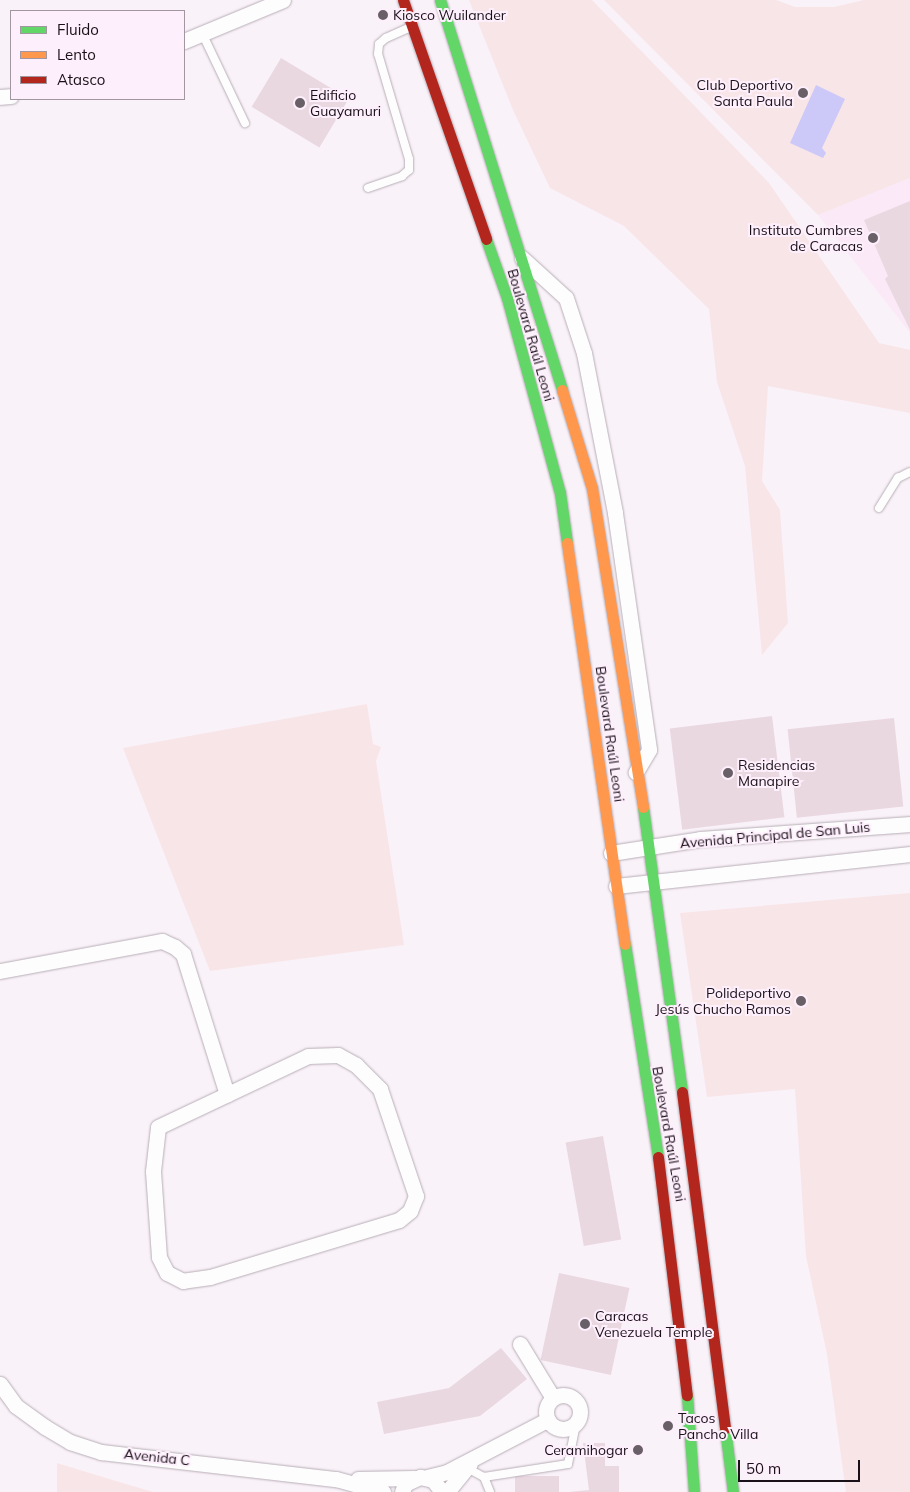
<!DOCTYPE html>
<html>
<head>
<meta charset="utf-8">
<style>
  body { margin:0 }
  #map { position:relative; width:910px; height:1492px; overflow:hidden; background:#faf2f9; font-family:Mulish,sans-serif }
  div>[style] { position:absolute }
  .built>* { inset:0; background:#fbe9f8 }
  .green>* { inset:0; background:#f8e5e8 }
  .water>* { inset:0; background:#ccc9f9 }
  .building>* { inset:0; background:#ead8e1; transform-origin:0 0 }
  .roads { filter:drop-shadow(0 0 1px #b7aeb6) drop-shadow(0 0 1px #b7aeb6) }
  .lane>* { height:8px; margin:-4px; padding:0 4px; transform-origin:4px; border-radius:4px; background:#fefdfe }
  .street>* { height:15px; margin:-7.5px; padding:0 7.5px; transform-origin:7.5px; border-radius:7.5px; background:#fefdfe }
  .street>.ring { margin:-7.5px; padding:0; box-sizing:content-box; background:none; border:15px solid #fefdfe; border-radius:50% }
  .fast>* { height:11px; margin:-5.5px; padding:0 5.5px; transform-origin:5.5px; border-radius:5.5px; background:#63d668 }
  .slow>* { height:11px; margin:-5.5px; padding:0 5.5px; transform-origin:5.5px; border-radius:5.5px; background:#ff974d }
  .jam>* { height:11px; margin:-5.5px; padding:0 5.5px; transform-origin:5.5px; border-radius:5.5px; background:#b3261e }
  .dots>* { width:14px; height:14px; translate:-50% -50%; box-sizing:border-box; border:2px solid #feeffc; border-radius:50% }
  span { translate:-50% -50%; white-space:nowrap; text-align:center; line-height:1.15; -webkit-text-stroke:4px #feeffc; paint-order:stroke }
  .poi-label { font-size:14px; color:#191018 }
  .left { translate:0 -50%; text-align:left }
  .right { translate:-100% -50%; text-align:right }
  .street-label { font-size:14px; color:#191018 }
  .legend { position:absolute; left:10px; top:10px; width:175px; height:90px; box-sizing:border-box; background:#feeffc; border:1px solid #a296a1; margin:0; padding:6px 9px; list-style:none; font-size:15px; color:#191018 }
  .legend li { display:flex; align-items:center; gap:10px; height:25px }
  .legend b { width:25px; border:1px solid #a296a1 }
  .scale { position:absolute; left:738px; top:1460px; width:122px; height:22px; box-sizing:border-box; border:2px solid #191018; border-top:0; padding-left:6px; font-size:15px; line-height:18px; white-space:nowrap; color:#191018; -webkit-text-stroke:4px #feeffc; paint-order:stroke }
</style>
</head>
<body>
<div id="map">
  <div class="built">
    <div style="clip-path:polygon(910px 178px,910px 333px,818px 215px)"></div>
  </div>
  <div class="green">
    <div style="clip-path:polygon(469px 0,592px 0,769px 183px,879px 343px,910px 350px,910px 413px,768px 386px,762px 481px,780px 510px,788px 623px,762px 655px,745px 466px,717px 382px,709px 309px,624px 226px,550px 188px,513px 110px)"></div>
    <div style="clip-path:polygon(604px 0,776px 0,795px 7px,834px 7px,864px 0,910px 0,910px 178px,818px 215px)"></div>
    <div style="clip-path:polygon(367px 704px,373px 744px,381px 747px,376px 761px,404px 945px,210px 971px,123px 748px)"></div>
    <div style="clip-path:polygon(910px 893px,910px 1492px,846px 1492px,827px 1354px,806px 1256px,795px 1089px,707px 1097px,680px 913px)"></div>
    <div style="clip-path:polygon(57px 1463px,119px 1482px,153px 1492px,57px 1492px)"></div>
  </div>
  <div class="water">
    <div style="clip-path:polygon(816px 85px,845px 99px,822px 148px,826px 153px,823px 158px,790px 143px)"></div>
  </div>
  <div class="building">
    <div style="left:281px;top:58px;width:79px;height:57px;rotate:31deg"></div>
    <div style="clip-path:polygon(910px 201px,910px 330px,885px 279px,888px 276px,864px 220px)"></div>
    <div style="left:772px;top:716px;width:102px;height:103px;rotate:83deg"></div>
    <div style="left:894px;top:718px;width:89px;height:107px;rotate:84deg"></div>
    <div style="left:603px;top:1136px;width:105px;height:38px;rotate:80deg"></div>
    <div style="left:559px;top:1273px;width:72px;height:89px;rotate:12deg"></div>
    <div style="clip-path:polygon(501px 1348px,527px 1379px,480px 1416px,384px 1434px,377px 1402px,449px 1388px)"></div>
    <div style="clip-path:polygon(583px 1443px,605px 1443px,605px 1466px,619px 1466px,619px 1492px,569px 1492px,589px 1490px)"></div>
    <div style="left:515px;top:1476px;width:44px;height:16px"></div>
  </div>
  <div class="roads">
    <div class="lane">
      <div style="left:202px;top:33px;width:100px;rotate:64.5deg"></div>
      <div style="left:368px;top:188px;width:36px;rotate:-19deg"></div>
      <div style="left:402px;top:176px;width:9px;rotate:-41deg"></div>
      <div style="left:409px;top:170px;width:11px;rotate:-90deg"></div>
      <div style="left:409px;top:159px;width:109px;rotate:-106.4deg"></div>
      <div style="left:378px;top:54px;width:10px;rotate:-84deg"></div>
      <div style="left:379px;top:44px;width:9px;rotate:-41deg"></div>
      <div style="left:386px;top:38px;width:27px;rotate:-24deg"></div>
      <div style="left:879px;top:508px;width:36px;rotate:-58deg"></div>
      <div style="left:898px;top:478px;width:13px;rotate:-27deg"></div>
      <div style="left:467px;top:1468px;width:19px;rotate:28deg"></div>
      <div style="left:484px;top:1477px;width:16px;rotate:68deg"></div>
      <div style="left:484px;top:1477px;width:85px;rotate:-8.8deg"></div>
      <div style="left:568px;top:1464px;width:41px;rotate:-78.7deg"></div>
    </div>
    <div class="street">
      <div style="left:184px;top:41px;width:107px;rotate:-22.5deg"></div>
      <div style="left:0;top:97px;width:11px;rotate:-5deg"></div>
      <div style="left:522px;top:258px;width:59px;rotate:42.3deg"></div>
      <div style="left:566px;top:298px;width:58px;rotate:71.9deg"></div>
      <div style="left:584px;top:353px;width:163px;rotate:79deg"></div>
      <div style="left:615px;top:513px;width:239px;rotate:81.8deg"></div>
      <div style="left:649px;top:750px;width:26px;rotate:121deg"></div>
      <div style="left:611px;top:853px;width:90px;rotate:-8.9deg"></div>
      <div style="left:700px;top:839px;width:211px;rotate:-4.1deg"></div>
      <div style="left:616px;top:886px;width:296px;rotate:-6.2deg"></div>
      <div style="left:0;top:971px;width:165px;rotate:-10.5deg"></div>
      <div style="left:162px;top:941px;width:14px;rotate:25deg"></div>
      <div style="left:175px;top:947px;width:11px;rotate:41deg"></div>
      <div style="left:183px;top:954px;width:147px;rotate:72.6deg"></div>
      <div style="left:338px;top:1055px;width:21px;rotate:29deg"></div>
      <div style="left:356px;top:1065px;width:34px;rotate:45deg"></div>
      <div style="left:380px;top:1089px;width:113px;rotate:71.4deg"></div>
      <div style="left:416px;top:1196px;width:16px;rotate:112deg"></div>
      <div style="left:410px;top:1211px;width:14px;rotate:141deg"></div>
      <div style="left:399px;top:1220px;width:197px;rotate:163.2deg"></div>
      <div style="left:210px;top:1277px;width:27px;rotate:172deg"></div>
      <div style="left:183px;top:1281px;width:18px;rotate:-153deg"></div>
      <div style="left:167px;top:1273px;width:18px;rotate:-117deg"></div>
      <div style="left:159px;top:1257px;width:86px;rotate:-94deg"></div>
      <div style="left:153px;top:1171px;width:44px;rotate:-83.5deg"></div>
      <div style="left:158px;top:1127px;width:166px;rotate:-25.3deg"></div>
      <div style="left:308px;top:1056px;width:30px;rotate:-2deg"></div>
      <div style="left:520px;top:1344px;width:63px;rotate:58.6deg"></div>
      <div style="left:0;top:1384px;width:27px;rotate:54deg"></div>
      <div style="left:16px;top:1406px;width:36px;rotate:36deg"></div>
      <div style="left:45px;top:1427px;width:29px;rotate:31deg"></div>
      <div style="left:70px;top:1442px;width:33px;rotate:18deg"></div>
      <div style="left:101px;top:1452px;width:237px;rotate:6.6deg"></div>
      <div style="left:336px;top:1479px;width:49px;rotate:15.5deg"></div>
      <div class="ring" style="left:546px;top:1395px;width:19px;height:19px"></div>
      <div style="left:427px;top:1477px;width:21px;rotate:-14deg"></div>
      <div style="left:447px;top:1472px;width:113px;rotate:-27.5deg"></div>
      <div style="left:358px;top:1479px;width:56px;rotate:-1deg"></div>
      <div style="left:402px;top:1492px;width:9px;rotate:-69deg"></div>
      <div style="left:405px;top:1484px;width:17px;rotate:-25deg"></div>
      <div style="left:420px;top:1477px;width:13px;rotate:13deg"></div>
      <div style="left:433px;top:1480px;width:15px;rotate:53deg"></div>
      <div style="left:447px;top:1492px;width:36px;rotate:-51deg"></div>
    </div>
    <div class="fast">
      <div style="left:440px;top:0;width:409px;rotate:72.6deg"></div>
      <div style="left:486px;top:239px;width:63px;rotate:70.4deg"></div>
      <div style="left:507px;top:298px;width:202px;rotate:74.8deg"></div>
      <div style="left:560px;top:493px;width:50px;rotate:82deg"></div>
      <div style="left:643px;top:807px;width:288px;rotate:82.2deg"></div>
      <div style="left:625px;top:944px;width:216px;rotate:81.2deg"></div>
      <div style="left:687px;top:1395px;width:97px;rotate:85.9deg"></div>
      <div style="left:725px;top:1428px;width:64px;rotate:82.9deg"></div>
    </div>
    <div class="slow">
      <div style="left:562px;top:390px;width:102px;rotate:73deg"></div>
      <div style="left:592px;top:488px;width:323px;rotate:80.9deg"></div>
      <div style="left:567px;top:543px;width:405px;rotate:81.8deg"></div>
    </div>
    <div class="jam">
      <div style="left:403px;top:0;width:253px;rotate:70.8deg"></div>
      <div style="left:682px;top:1092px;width:339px;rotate:82.7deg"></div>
      <div style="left:658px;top:1157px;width:240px;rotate:83.1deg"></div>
    </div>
  </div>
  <div class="dots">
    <div style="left:383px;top:15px;background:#685f67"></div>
    <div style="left:803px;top:93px;background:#685f67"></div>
    <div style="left:300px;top:103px;background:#685f67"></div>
    <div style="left:873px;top:238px;background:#685f67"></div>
    <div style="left:728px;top:773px;background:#685f67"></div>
    <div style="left:801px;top:1001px;background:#685f67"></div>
    <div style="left:585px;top:1324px;background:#685f67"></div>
    <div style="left:668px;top:1426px;background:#685f67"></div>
    <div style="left:638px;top:1450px;background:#685f67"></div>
  </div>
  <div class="poi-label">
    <span class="left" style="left:393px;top:15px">Kiosco Wuilander</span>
    <span class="right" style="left:793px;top:93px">Club Deportivo<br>Santa Paula</span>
    <span class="left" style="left:310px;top:103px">Edificio<br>Guayamuri</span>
    <span class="right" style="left:863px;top:238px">Instituto Cumbres<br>de Caracas</span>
    <span class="left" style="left:738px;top:773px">Residencias<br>Manapire</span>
    <span class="right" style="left:791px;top:1001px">Polideportivo<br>Jesús Chucho Ramos</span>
    <span class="left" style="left:595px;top:1324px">Caracas<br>Venezuela Temple</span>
    <span class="left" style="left:678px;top:1426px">Tacos<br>Pancho Villa</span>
    <span class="right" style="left:628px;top:1450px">Ceramihogar</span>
  </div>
  <div class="street-label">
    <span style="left:531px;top:335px;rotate:74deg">Boulevard Raúl Leoni</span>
    <span style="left:610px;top:734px;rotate:82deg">Boulevard Raúl Leoni</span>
    <span style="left:775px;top:835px;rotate:-5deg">Avenida Principal de San Luis</span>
    <span style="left:669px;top:1134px;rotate:80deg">Boulevard Raúl Leoni</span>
    <span style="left:157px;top:1457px;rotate:6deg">Avenida C</span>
  </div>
  <ul class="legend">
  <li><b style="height:6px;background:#63d668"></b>Fluido</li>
  <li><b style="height:6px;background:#ff974d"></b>Lento</li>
  <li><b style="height:6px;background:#b3261e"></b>Atasco</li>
  </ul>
  <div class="scale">50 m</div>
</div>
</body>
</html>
